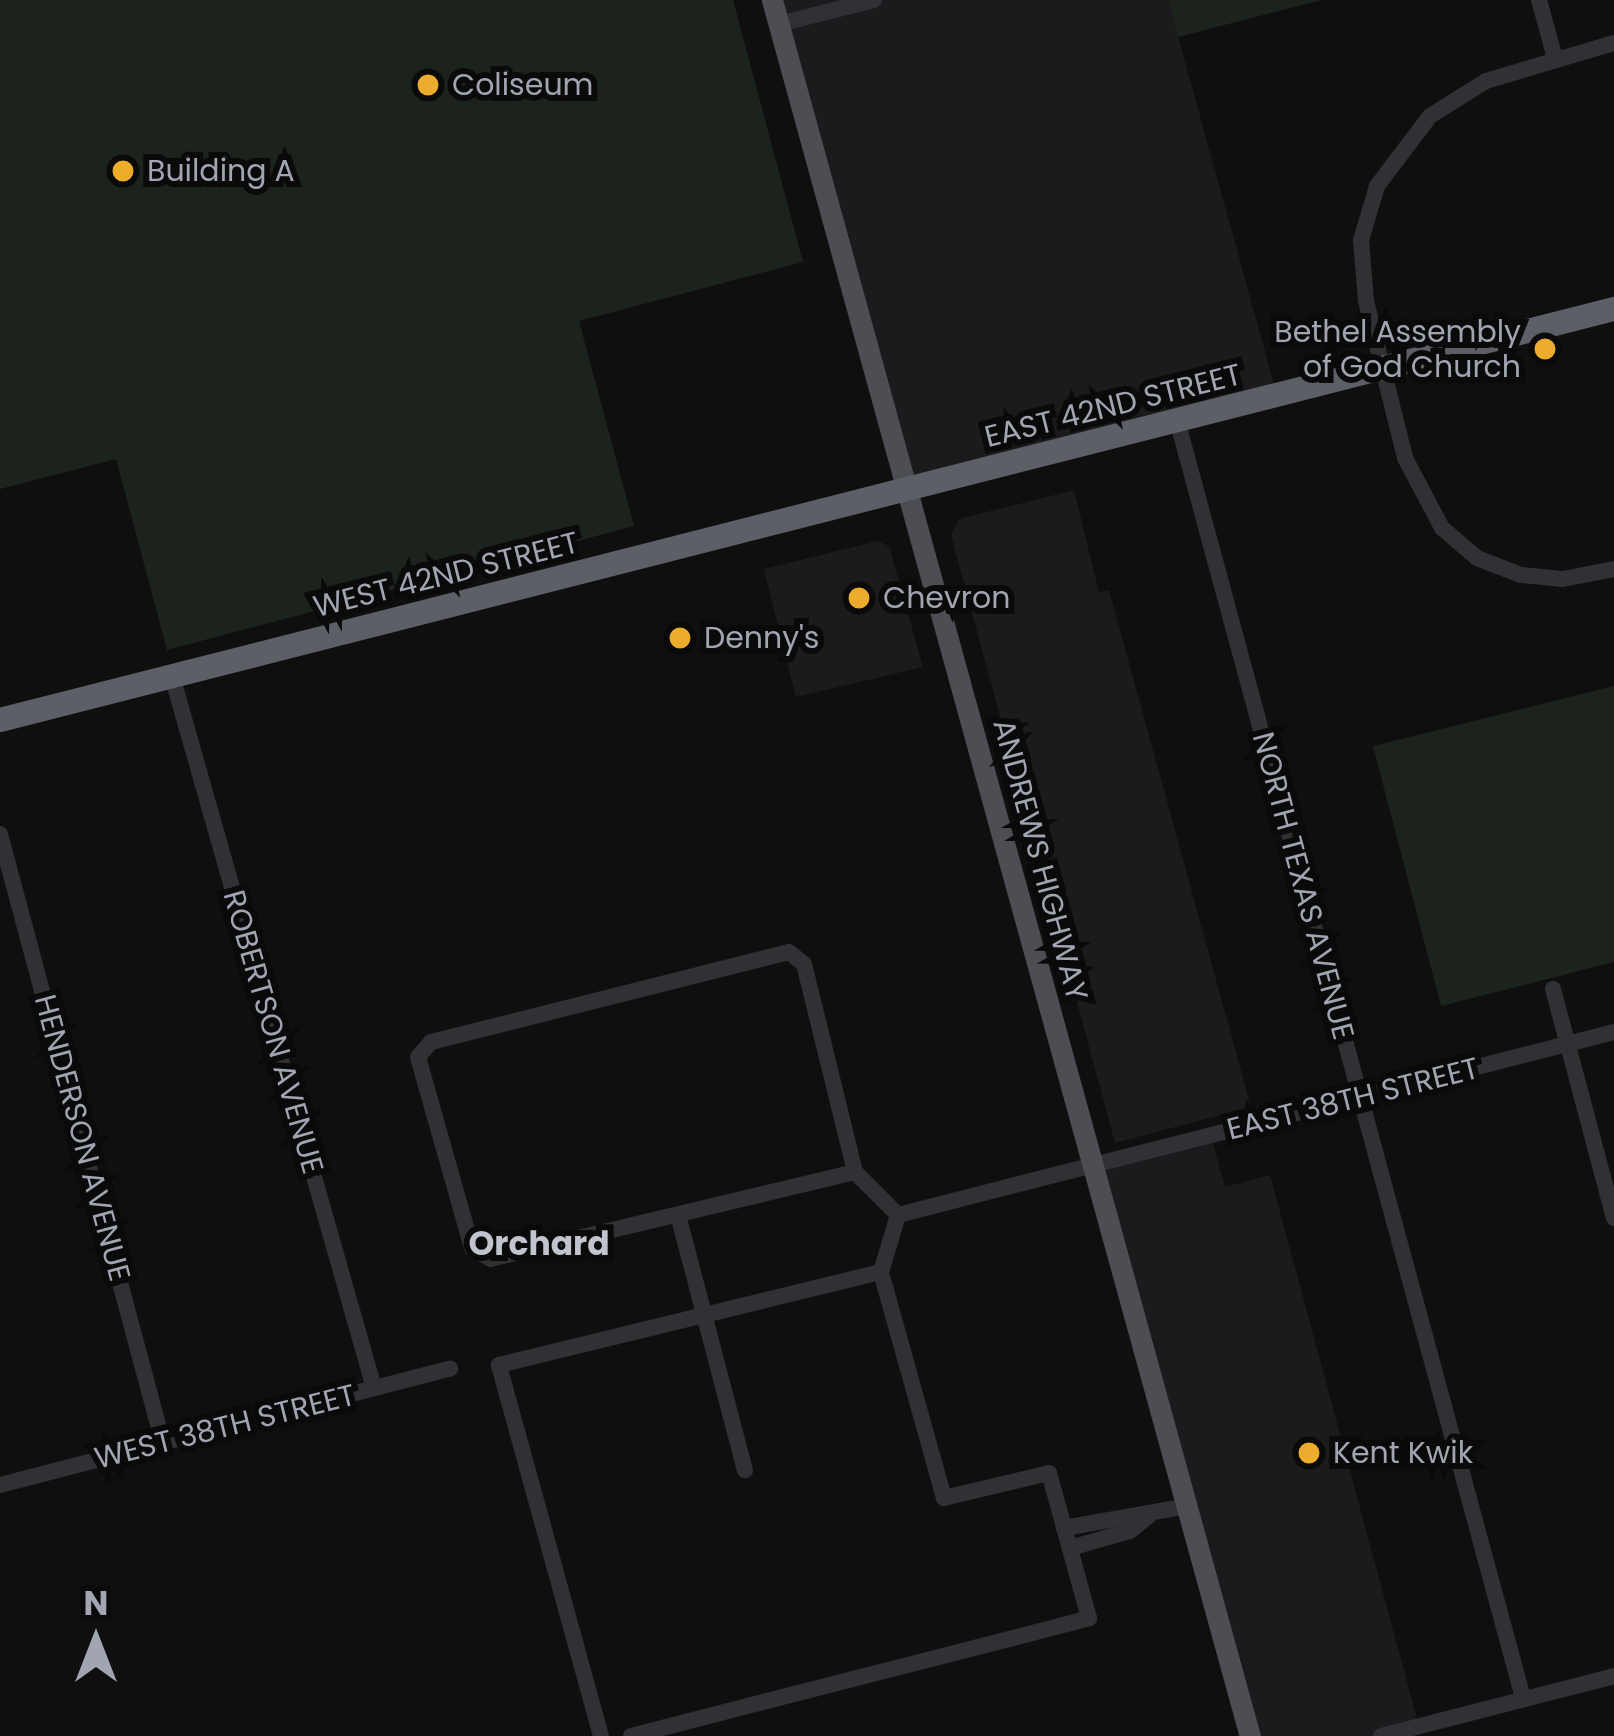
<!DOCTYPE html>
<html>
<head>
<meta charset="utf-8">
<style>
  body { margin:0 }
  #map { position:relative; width:1614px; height:1736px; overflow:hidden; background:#0f0f10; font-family:Poppins,sans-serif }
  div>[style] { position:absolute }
  .built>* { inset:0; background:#1b1b1d }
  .green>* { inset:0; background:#1c231c }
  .minor>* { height:16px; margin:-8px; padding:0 8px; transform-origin:8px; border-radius:8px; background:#303135 }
  .major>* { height:21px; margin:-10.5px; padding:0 10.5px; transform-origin:10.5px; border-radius:10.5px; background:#4c4e54 }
  .highway>* { height:24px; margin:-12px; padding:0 12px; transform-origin:12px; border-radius:12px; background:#5c5f66 }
  .dots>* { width:33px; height:33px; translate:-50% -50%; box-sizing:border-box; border:6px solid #0a0a0b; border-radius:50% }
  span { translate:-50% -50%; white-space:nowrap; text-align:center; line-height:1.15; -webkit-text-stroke:12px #0a0a0b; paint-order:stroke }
  .poi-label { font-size:30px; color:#a0a5b1 }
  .left { translate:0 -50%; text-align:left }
  .right { translate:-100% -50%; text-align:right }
  .street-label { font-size:30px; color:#a0a5b1 }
  .neighbourhood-label { font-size:33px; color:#c1c4cd; font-weight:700 }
  .north { position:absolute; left:36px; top:1580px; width:120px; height:120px; -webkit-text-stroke:9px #0a0a0b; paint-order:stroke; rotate:0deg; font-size:33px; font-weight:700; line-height:48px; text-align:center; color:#a0a5b1 }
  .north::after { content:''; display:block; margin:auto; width:42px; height:54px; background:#a0a5b1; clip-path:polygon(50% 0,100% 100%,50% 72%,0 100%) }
</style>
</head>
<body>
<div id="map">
  <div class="built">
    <div style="clip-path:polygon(772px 0,1168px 0,1277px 395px,907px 489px)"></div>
    <div style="clip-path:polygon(1074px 490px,1099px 592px,1109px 590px,1251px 1107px,1115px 1143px,951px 535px,959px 519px)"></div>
    <div style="clip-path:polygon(878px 541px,889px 546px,923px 667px,796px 697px,764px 569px)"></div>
    <div style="clip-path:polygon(1211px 1136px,1225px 1187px,1270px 1175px,1419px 1726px,1381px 1736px,1250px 1736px,1093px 1165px)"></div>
  </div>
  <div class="green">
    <div style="clip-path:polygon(0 0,733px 0,803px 262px,579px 321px,634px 526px,167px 650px,116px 459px,0 489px)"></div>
    <div style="clip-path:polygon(1168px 0,1322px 0,1178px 37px)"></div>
    <div style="clip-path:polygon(1614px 686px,1614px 962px,1441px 1006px,1373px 746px)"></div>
  </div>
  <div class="minor">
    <div style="left:1539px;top:0;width:60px;rotate:74.6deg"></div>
    <div style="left:779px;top:24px;width:98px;rotate:-14.2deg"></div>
    <div style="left:1614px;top:43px;width:134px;rotate:163.5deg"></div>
    <div style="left:1486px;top:81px;width:66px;rotate:148deg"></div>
    <div style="left:1430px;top:116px;width:88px;rotate:127.1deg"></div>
    <div style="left:1377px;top:186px;width:56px;rotate:106.5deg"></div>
    <div style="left:1361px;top:240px;width:61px;rotate:85.3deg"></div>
    <div style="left:1366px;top:301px;width:162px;rotate:76deg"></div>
    <div style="left:1405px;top:458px;width:79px;rotate:62.1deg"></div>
    <div style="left:1442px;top:528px;width:46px;rotate:40.6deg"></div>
    <div style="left:1477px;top:558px;width:47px;rotate:21.1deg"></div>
    <div style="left:1521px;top:575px;width:42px;rotate:5.4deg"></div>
    <div style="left:1563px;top:579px;width:52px;rotate:-11.1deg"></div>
    <div style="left:1177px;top:420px;width:1324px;rotate:74.85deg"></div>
    <div style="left:172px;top:676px;width:740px;rotate:74.16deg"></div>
    <div style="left:0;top:834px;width:630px;rotate:75.02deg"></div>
    <div style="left:1553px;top:989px;width:237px;rotate:75.1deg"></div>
    <div style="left:855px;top:1172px;width:374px;rotate:166.6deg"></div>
    <div style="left:491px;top:1259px;width:22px;rotate:-150deg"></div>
    <div style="left:472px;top:1248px;width:198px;rotate:-105.8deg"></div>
    <div style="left:418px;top:1057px;width:20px;rotate:-49deg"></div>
    <div style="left:431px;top:1042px;width:369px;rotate:-14.1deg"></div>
    <div style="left:789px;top:952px;width:19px;rotate:39deg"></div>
    <div style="left:804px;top:964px;width:214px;rotate:76.2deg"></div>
    <div style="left:855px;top:1172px;width:61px;rotate:45deg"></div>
    <div style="left:678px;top:1215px;width:264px;rotate:75.3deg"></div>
    <div style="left:898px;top:1215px;width:739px;rotate:-14.34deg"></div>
    <div style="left:0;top:1485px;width:465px;rotate:-14.5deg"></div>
    <div style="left:1064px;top:1528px;width:125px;rotate:-10.1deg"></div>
    <div style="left:1070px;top:1548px;width:62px;rotate:-15.8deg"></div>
    <div style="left:1130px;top:1531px;width:26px;rotate:-39deg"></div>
    <div style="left:601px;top:1736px;width:385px;rotate:-105.4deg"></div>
    <div style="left:499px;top:1365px;width:393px;rotate:-13.7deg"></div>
    <div style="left:631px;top:1736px;width:473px;rotate:-14.4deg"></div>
    <div style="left:1089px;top:1618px;width:150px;rotate:-105.4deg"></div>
    <div style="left:1049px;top:1473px;width:108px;rotate:166.6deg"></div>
    <div style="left:944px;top:1498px;width:235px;rotate:-105.6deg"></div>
    <div style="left:881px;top:1272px;width:59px;rotate:-73.4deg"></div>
    <div style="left:1381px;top:1736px;width:241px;rotate:-14.4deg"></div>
  </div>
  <div class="major">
    <div style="left:772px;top:0;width:1801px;rotate:74.61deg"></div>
  </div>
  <div class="highway">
    <div style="left:0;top:720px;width:1666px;rotate:-14.29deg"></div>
  </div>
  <div class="dots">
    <div style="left:428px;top:85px;background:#ecac2c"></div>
    <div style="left:123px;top:171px;background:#ecac2c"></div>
    <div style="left:1545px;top:349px;background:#ecac2c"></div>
    <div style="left:859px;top:598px;background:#ecac2c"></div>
    <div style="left:680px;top:638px;background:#ecac2c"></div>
    <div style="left:1309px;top:1453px;background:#ecac2c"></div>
  </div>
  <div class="poi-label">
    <span class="left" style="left:452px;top:85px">Coliseum</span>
    <span class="left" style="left:147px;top:171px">Building A</span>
    <span class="right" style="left:1521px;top:349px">Bethel Assembly<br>of God Church</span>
    <span class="left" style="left:883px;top:598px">Chevron</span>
    <span class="left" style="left:704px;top:638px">Denny's</span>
    <span class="left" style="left:1333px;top:1453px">Kent Kwik</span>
  </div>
  <div class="street-label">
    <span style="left:1113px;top:406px;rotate:-14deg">EAST 42ND STREET</span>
    <span style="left:446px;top:575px;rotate:-14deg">WEST 42ND STREET</span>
    <span style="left:1040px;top:860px;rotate:75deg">ANDREWS HIGHWAY</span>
    <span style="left:1303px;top:886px;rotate:75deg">NORTH TEXAS AVENUE</span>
    <span style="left:273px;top:1032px;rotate:74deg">ROBERTSON AVENUE</span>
    <span style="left:1353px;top:1099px;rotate:-14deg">EAST 38TH STREET</span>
    <span style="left:82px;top:1138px;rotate:75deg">HENDERSON AVENUE</span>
    <span style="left:225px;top:1427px;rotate:-14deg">WEST 38TH STREET</span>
  </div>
  <div class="neighbourhood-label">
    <span style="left:539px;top:1244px">Orchard</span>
  </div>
  <div class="north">N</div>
</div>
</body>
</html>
